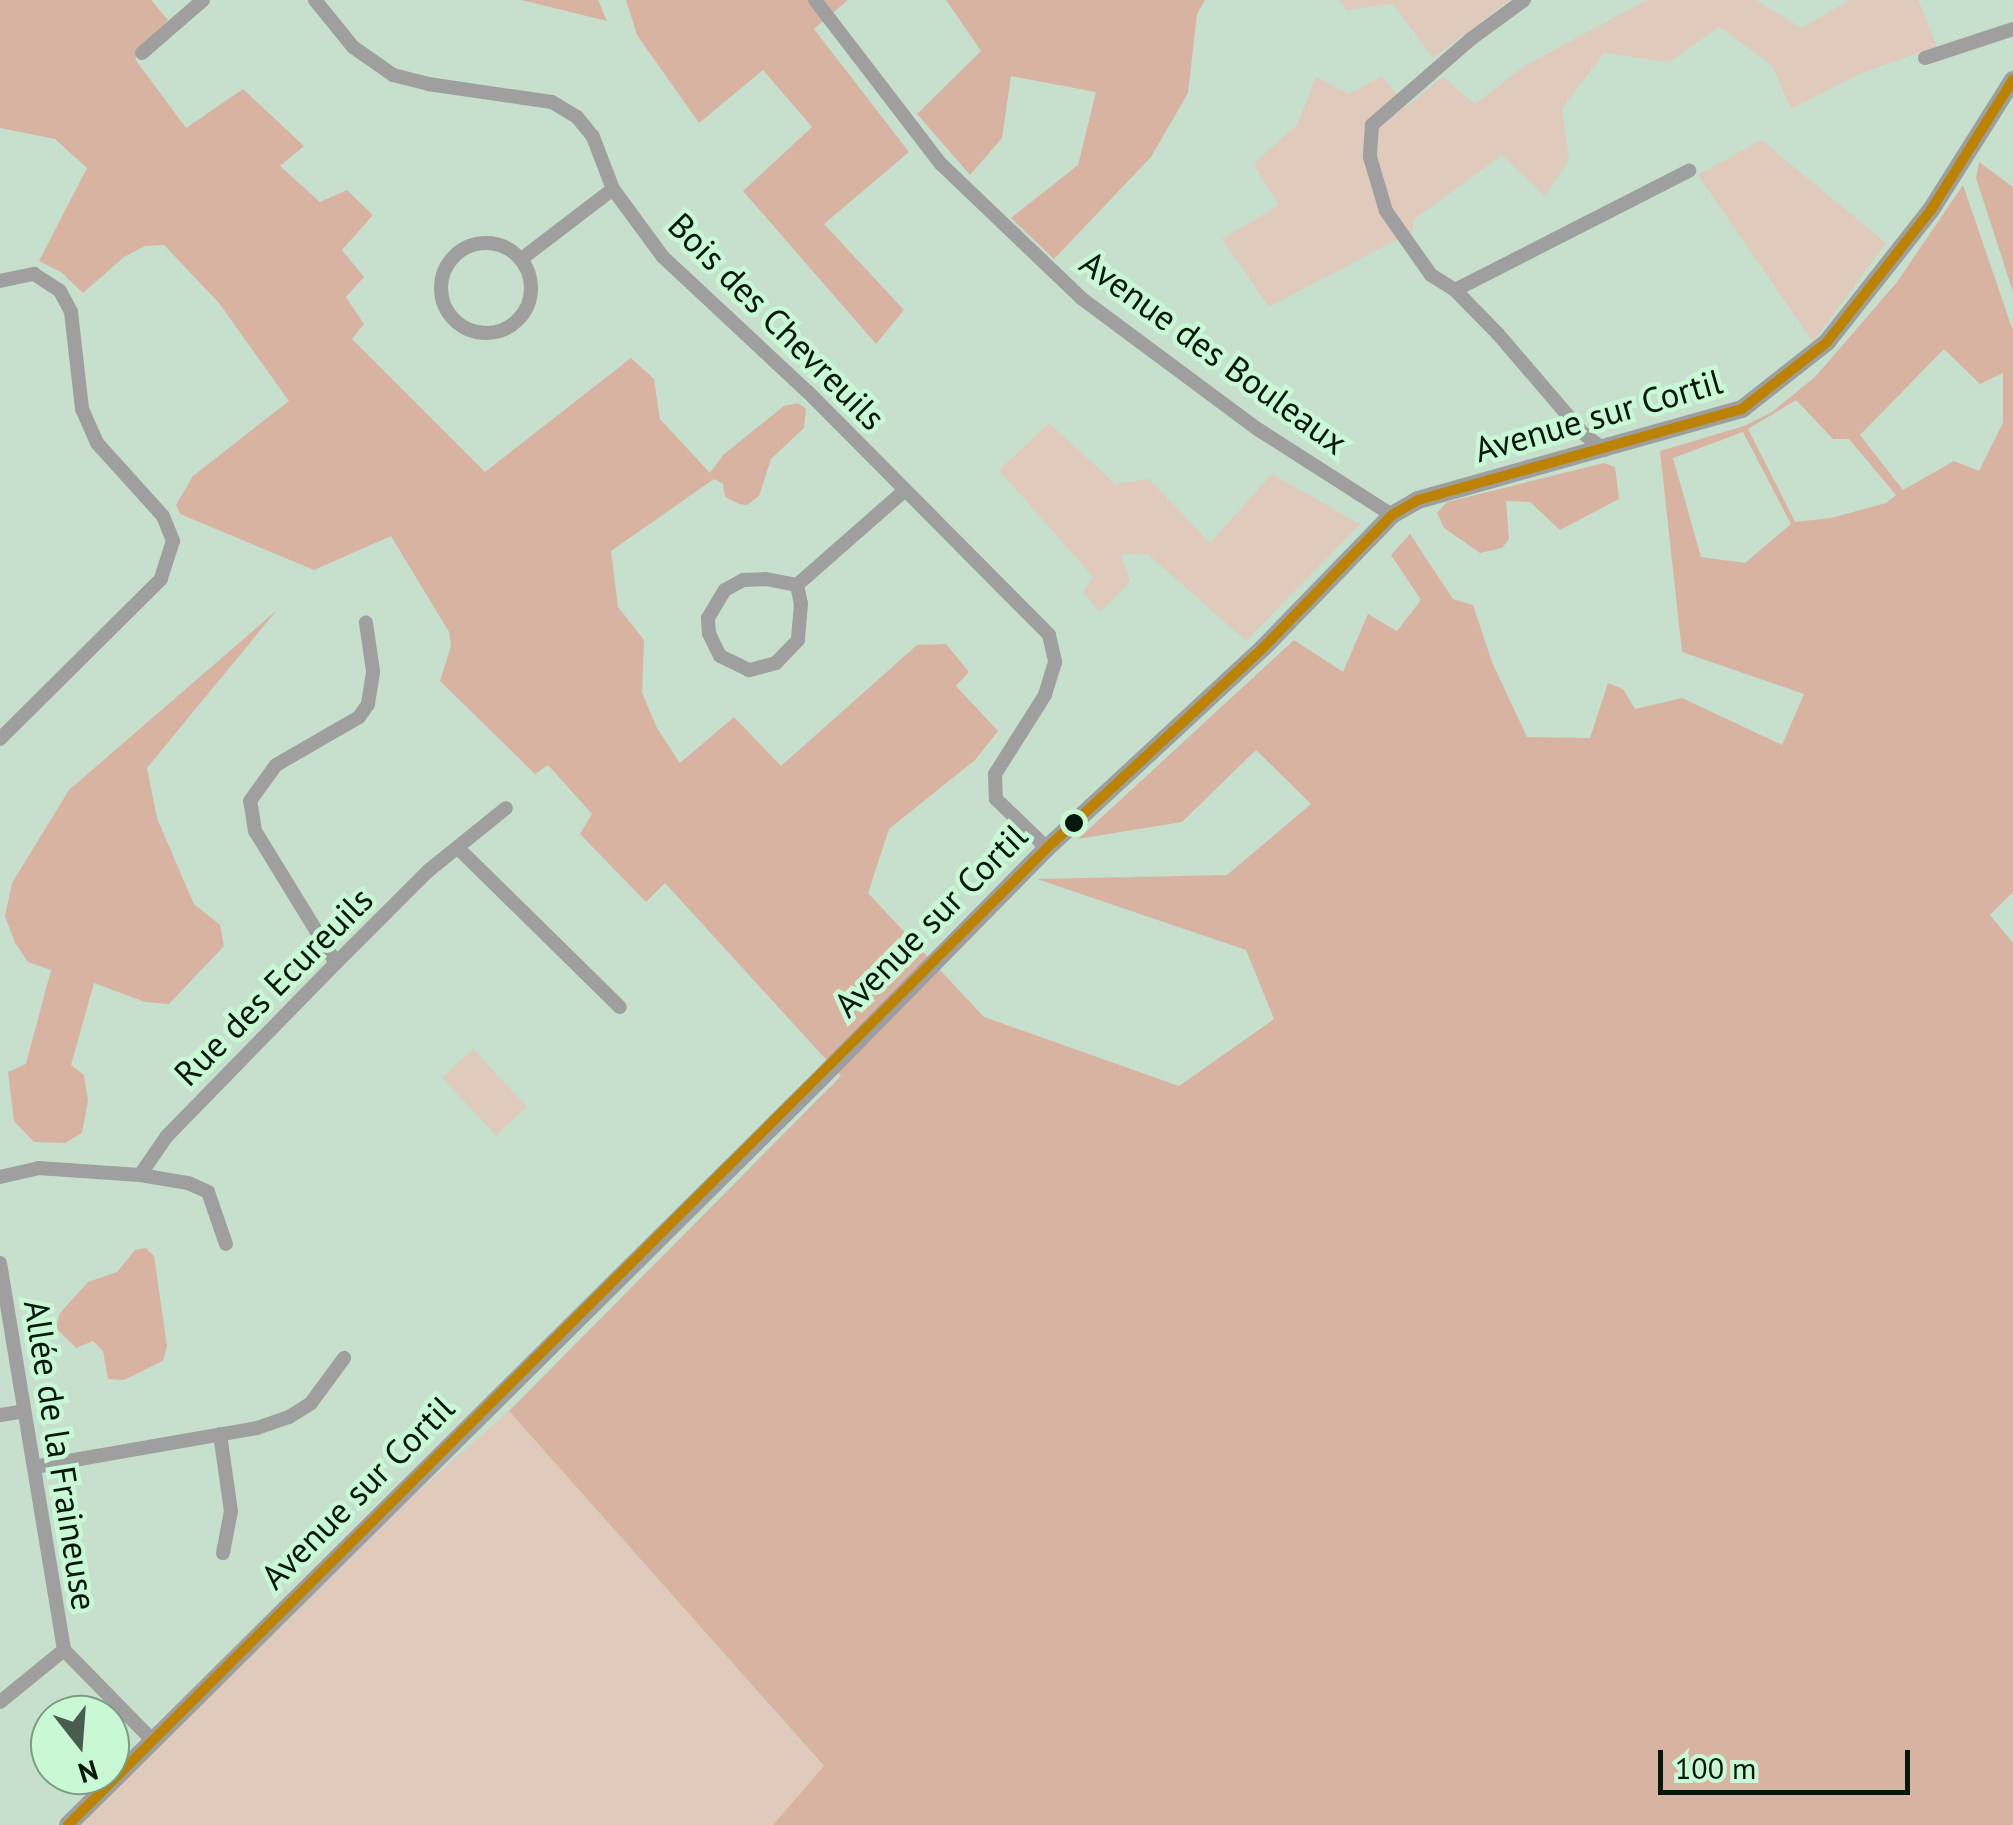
<!DOCTYPE html>
<html>
<head>
<meta charset="utf-8">
<style>
  body { margin:0 }
  #map { position:relative; width:2013px; height:1825px; overflow:hidden; background:#c6e0cd; font-family:"PT Sans",sans-serif }
  div>[style] { position:absolute }
  .green>* { inset:0; background:#dfcabb; transform-origin:0 0 }
  .forest>* { inset:0; background:#d9b3a2 }
  .minor>* { height:14px; margin:-7px; padding:0 7px; transform-origin:7px; border-radius:7px; background:#a09fa0 }
  .minor>.ring { margin:-7px; padding:0; box-sizing:content-box; background:none; border:14px solid #a09fa0; border-radius:50% }
  .secondary>* { height:18px; margin:-9px; padding:0 9px; transform-origin:9px; border-radius:9px; background:#9d9f9e }
  .bus-1>* { height:10px; margin:-5px; padding:0 5px; transform-origin:5px; border-radius:5px; background:#bb8203 }
  .dots>* { width:28px; height:28px; translate:-50% -50%; box-sizing:border-box; border:5px solid #c9f8d4; border-radius:50% }
  span { translate:-50% -50%; white-space:nowrap; text-align:center; line-height:1.15; -webkit-text-stroke:9px #c9f8d4; paint-order:stroke }
  .street-label { font-size:35px; color:#06170b }
  .north { position:absolute; left:30px; top:1695px; width:100px; height:100px; box-sizing:border-box; background:#c9f8d4; border:2px solid #7b9e84; border-radius:50%; rotate:163deg; font-size:28px; font-weight:700; line-height:40px; text-align:center; color:#06170b }
  .north::after { content:''; display:block; margin:auto; width:35px; height:45px; background:#495d4f; clip-path:polygon(50% 0,100% 100%,50% 72%,0 100%) }
  .scale { position:absolute; left:1658px; top:1750px; width:252px; height:45px; box-sizing:border-box; border:5px solid #06170b; border-top:0; padding-left:12px; font-size:30px; line-height:35px; white-space:nowrap; color:#06170b; -webkit-text-stroke:8px #c9f8d4; paint-order:stroke }
</style>
</head>
<body>
<div id="map">
  <div class="green">
    <div style="clip-path:polygon(1339px 0,1510px 0,1433px 58px,1393px 4px,1347px 10px)"></div>
    <div style="clip-path:polygon(1647px 0,1756px 0,1801px 28px,1850px 0,1918px 0,1937px 46px,1859px 74px,1791px 109px,1772px 65px,1719px 27px,1669px 62px,1604px 53px,1562px 109px,1569px 160px,1545px 196px,1502px 155px,1413px 220px,1413px 231px,1269px 307px,1222px 239px,1279px 205px,1253px 164px,1297px 125px,1316px 77px,1349px 94px,1382px 76px,1406px 107px,1443px 77px,1475px 104px,1526px 65px)"></div>
    <div style="clip-path:polygon(1761px 140px,1886px 243px,1813px 342px,1698px 175px)"></div>
    <div style="clip-path:polygon(1049px 423px,1115px 484px,1149px 479px,1210px 543px,1272px 474px,1360px 524px,1246px 641px,1149px 555px,1121px 554px,1130px 582px,1100px 612px,1083px 592px,1093px 577px,999px 470px)"></div>
    <div style="left:473px;top:1049px;width:79px;height:42px;rotate:47deg"></div>
    <div style="clip-path:polygon(509px 1411px,824px 1767px,773px 1825px,77px 1825px,400px 1507px)"></div>
  </div>
  <div class="forest">
    <div style="clip-path:polygon(evenodd,0 0,151px 0,168px 20px,135px 59px,186px 128px,243px 89px,304px 146px,280px 166px,320px 202px,347px 190px,373px 215px,342px 250px,364px 277px,346px 297px,364px 324px,352px 339px,485px 472px,631px 358px,654px 379px,660px 419px,710px 473px,723px 455px,784px 406px,798px 403px,806px 409px,804px 428px,771px 459px,759px 496px,747px 505px,739px 504px,725px 497px,723px 484px,714px 479px,611px 551px,618px 607px,644px 640px,642px 693px,657px 728px,680px 763px,734px 717px,781px 766px,917px 645px,946px 644px,969px 672px,956px 686px,998px 731px,975px 760px,889px 829px,868px 893px,984px 1017px,1179px 1086px,1274px 1019px,1246px 950px,1037px 879px,1227px 875px,1311px 804px,1256px 750px,1182px 822px,1078px 839px,1294px 640px,1343px 672px,1368px 614px,1397px 631px,1421px 600px,1391px 555px,1410px 534px,1453px 599px,1473px 605px,1492px 662px,1527px 737px,1590px 738px,1608px 683px,1623px 689px,1635px 709px,1682px 698px,1782px 745px,1804px 694px,1682px 652px,1660px 451px,1744px 426px,1772px 412px,1815px 377px,1897px 282px,1963px 185px,2013px 331px,2013px 892px,1990px 915px,2013px 943px,2013px 1825px,773px 1825px,824px 1766px,509px 1411px,841px 1076px,665px 883px,646px 902px,580px 834px,592px 814px,548px 765px,535px 774px,440px 681px,451px 646px,449px 632px,391px 536px,314px 570px,180px 514px,176px 505px,193px 476px,289px 401px,219px 303px,164px 245px,145px 246px,124px 257px,83px 293px,61px 272px,39px 261px,87px 168px,55px 139px,0 128px,0 0,1944px 349px,1980px 384px,2003px 373px,2003px 423px,1979px 471px,1954px 461px,1903px 490px,1860px 435px,1944px 349px,0 0,1796px 400px,1833px 439px,1849px 439px,1896px 495px,1886px 503px,1831px 518px,1795px 522px,1748px 429px,1796px 400px,0 0,1743px 432px,1791px 524px,1745px 563px,1701px 557px,1673px 458px,1743px 432px)"></div>
    <div style="clip-path:polygon(521px 0,598px 0,607px 21px)"></div>
    <div style="clip-path:polygon(626px 0,848px 0,814px 29px,909px 152px,824px 224px,904px 310px,876px 344px,743px 191px,812px 127px,763px 70px,699px 123px,637px 35px)"></div>
    <div style="clip-path:polygon(946px 0,1205px 0,1197px 14px,1188px 93px,1151px 157px,1054px 259px,1011px 218px,1078px 165px,1096px 92px,1011px 76px,1002px 138px,970px 175px,917px 114px,981px 51px)"></div>
    <div style="clip-path:polygon(1979px 162px,2013px 187px,2013px 292px,1976px 178px)"></div>
    <div style="clip-path:polygon(1604px 463px,1615px 467px,1619px 499px,1560px 530px,1530px 502px,1506px 501px,1509px 539px,1502px 548px,1480px 553px,1444px 528px,1437px 513px,1447px 502px)"></div>
    <div style="clip-path:polygon(277px 610px,147px 768px,157px 818px,180px 872px,194px 904px,220px 925px,224px 946px,169px 1004px,145px 1002px,94px 983px,71px 1065px,84px 1075px,88px 1101px,82px 1133px,65px 1143px,34px 1142px,14px 1121px,8px 1072px,26px 1064px,51px 970px,28px 962px,15px 943px,5px 916px,12px 883px,69px 790px)"></div>
    <div style="clip-path:polygon(146px 1248px,154px 1256px,167px 1346px,163px 1361px,124px 1380px,108px 1379px,103px 1351px,93px 1341px,76px 1348px,56px 1328px,60px 1313px,88px 1282px,117px 1272px,135px 1250px)"></div>
  </div>
  <div class="minor">
    <div style="left:315px;top:0;width:60px;rotate:51deg"></div>
    <div style="left:353px;top:47px;width:49px;rotate:35deg"></div>
    <div style="left:393px;top:75px;width:36px;rotate:14deg"></div>
    <div style="left:428px;top:84px;width:125px;rotate:8.3deg"></div>
    <div style="left:552px;top:102px;width:29px;rotate:31deg"></div>
    <div style="left:577px;top:117px;width:26px;rotate:51deg"></div>
    <div style="left:593px;top:137px;width:56px;rotate:69deg"></div>
    <div style="left:613px;top:189px;width:84px;rotate:53.7deg"></div>
    <div style="left:663px;top:257px;width:198px;rotate:43deg"></div>
    <div style="left:808px;top:392px;width:342px;rotate:45.2deg"></div>
    <div style="left:1049px;top:635px;width:28px;rotate:77deg"></div>
    <div style="left:1055px;top:662px;width:34px;rotate:107deg"></div>
    <div style="left:1045px;top:695px;width:93px;rotate:122.3deg"></div>
    <div style="left:995px;top:774px;width:25px;rotate:88deg"></div>
    <div style="left:996px;top:799px;width:71px;rotate:43.9deg"></div>
    <div style="left:815px;top:0;width:207px;rotate:52.5deg"></div>
    <div style="left:941px;top:164px;width:194px;rotate:43.7deg"></div>
    <div style="left:1081px;top:298px;width:222px;rotate:36.6deg"></div>
    <div style="left:1259px;top:430px;width:158px;rotate:32.6deg"></div>
    <div style="left:1524px;top:0;width:64px;rotate:143.8deg"></div>
    <div style="left:1472px;top:38px;width:133px;rotate:139deg"></div>
    <div style="left:1372px;top:125px;width:32px;rotate:94deg"></div>
    <div style="left:1370px;top:157px;width:56px;rotate:73.5deg"></div>
    <div style="left:1386px;top:211px;width:78px;rotate:54.9deg"></div>
    <div style="left:1431px;top:275px;width:28px;rotate:32deg"></div>
    <div style="left:1455px;top:290px;width:62px;rotate:45.7deg"></div>
    <div style="left:1498px;top:334px;width:130px;rotate:49.4deg"></div>
    <div style="left:1583px;top:433px;width:27px;rotate:39deg"></div>
    <div style="left:142px;top:53px;width:81px;rotate:-41deg"></div>
    <div style="left:1925px;top:58px;width:93px;rotate:-18.2deg"></div>
    <div class="ring" style="left:441px;top:243px;width:76px;height:76px"></div>
    <div style="left:524px;top:257px;width:112px;rotate:-37.4deg"></div>
    <div style="left:0;top:281px;width:35px;rotate:-12deg"></div>
    <div style="left:34px;top:274px;width:31px;rotate:33deg"></div>
    <div style="left:60px;top:291px;width:24px;rotate:62deg"></div>
    <div style="left:71px;top:312px;width:98px;rotate:83.5deg"></div>
    <div style="left:82px;top:409px;width:37px;rotate:66deg"></div>
    <div style="left:97px;top:443px;width:98px;rotate:47.9deg"></div>
    <div style="left:163px;top:516px;width:27px;rotate:68deg"></div>
    <div style="left:173px;top:541px;width:40px;rotate:108deg"></div>
    <div style="left:161px;top:579px;width:227px;rotate:135.2deg"></div>
    <div style="left:1455px;top:290px;width:263px;rotate:-27deg"></div>
    <div style="left:766px;top:579px;width:32px;rotate:11deg"></div>
    <div style="left:797px;top:585px;width:19px;rotate:78deg"></div>
    <div style="left:801px;top:604px;width:36px;rotate:95deg"></div>
    <div style="left:798px;top:640px;width:32px;rotate:134deg"></div>
    <div style="left:776px;top:663px;width:28px;rotate:165deg"></div>
    <div style="left:749px;top:670px;width:32px;rotate:-154deg"></div>
    <div style="left:720px;top:656px;width:25px;rotate:-116deg"></div>
    <div style="left:709px;top:633px;width:15px;rotate:-94deg"></div>
    <div style="left:708px;top:618px;width:33px;rotate:-59deg"></div>
    <div style="left:725px;top:590px;width:21px;rotate:-29deg"></div>
    <div style="left:743px;top:580px;width:23px;rotate:-2deg"></div>
    <div style="left:797px;top:585px;width:144px;rotate:-41.3deg"></div>
    <div style="left:460px;top:850px;width:224px;rotate:44.5deg"></div>
    <div style="left:336px;top:963px;width:155px;rotate:-121.5deg"></div>
    <div style="left:255px;top:831px;width:30px;rotate:-99deg"></div>
    <div style="left:250px;top:801px;width:44px;rotate:-54.2deg"></div>
    <div style="left:276px;top:765px;width:96px;rotate:-30deg"></div>
    <div style="left:359px;top:717px;width:16px;rotate:-55deg"></div>
    <div style="left:368px;top:704px;width:33px;rotate:-81deg"></div>
    <div style="left:373px;top:671px;width:49px;rotate:-98.3deg"></div>
    <div style="left:140px;top:1175px;width:49px;rotate:9.5deg"></div>
    <div style="left:188px;top:1183px;width:22px;rotate:24deg"></div>
    <div style="left:208px;top:1192px;width:55px;rotate:70.9deg"></div>
    <div style="left:0;top:1177px;width:39px;rotate:-13deg"></div>
    <div style="left:38px;top:1168px;width:102px;rotate:3.9deg"></div>
    <div style="left:140px;top:1175px;width:47px;rotate:-55.3deg"></div>
    <div style="left:167px;top:1136px;width:242px;rotate:-45.7deg"></div>
    <div style="left:336px;top:963px;width:130px;rotate:-45deg"></div>
    <div style="left:428px;top:871px;width:100px;rotate:-38.9deg"></div>
    <div style="left:0;top:1263px;width:392px;rotate:80.6deg"></div>
    <div style="left:64px;top:1650px;width:127px;rotate:45.6deg"></div>
    <div style="left:0;top:1415px;width:24px;rotate:-9deg"></div>
    <div style="left:220px;top:1434px;width:78px;rotate:81.9deg"></div>
    <div style="left:231px;top:1511px;width:43px;rotate:100.8deg"></div>
    <div style="left:34px;top:1467px;width:226px;rotate:-9.9deg"></div>
    <div style="left:257px;top:1428px;width:34px;rotate:-19deg"></div>
    <div style="left:289px;top:1417px;width:26px;rotate:-32deg"></div>
    <div style="left:311px;top:1403px;width:56px;rotate:-53.7deg"></div>
    <div style="left:0;top:1702px;width:82px;rotate:-39.1deg"></div>
  </div>
  <div class="secondary">
    <div style="left:68px;top:1825px;width:1058px;rotate:-44.77deg"></div>
    <div style="left:819px;top:1080px;width:325px;rotate:-45.5deg"></div>
    <div style="left:1047px;top:848px;width:294px;rotate:-42.8deg"></div>
    <div style="left:1263px;top:648px;width:185px;rotate:-45.9deg"></div>
    <div style="left:1392px;top:515px;width:30px;rotate:-30deg"></div>
    <div style="left:1418px;top:500px;width:337px;rotate:-15.7deg"></div>
    <div style="left:1742px;top:409px;width:108px;rotate:-38.2deg"></div>
    <div style="left:1827px;top:342px;width:168px;rotate:-51.8deg"></div>
    <div style="left:1931px;top:210px;width:154px;rotate:-57.8deg"></div>
  </div>
  <div class="bus-1">
    <div style="left:68px;top:1825px;width:1383px;rotate:-44.94deg"></div>
    <div style="left:1047px;top:848px;width:294px;rotate:-42.8deg"></div>
    <div style="left:1263px;top:648px;width:185px;rotate:-45.9deg"></div>
    <div style="left:1392px;top:515px;width:30px;rotate:-30deg"></div>
    <div style="left:1418px;top:500px;width:337px;rotate:-15.7deg"></div>
    <div style="left:1742px;top:409px;width:108px;rotate:-38.2deg"></div>
    <div style="left:1827px;top:342px;width:168px;rotate:-51.8deg"></div>
    <div style="left:1931px;top:210px;width:154px;rotate:-57.8deg"></div>
  </div>
  <div class="dots">
    <div style="left:1074px;top:823px;background:#06170b"></div>
  </div>
  <div class="street-label">
    <span style="left:777px;top:321px;rotate:45deg">Bois des Chevreuils</span>
    <span style="left:1214px;top:352px;rotate:36deg">Avenue des Bouleaux</span>
    <span style="left:1598px;top:415px;rotate:-16deg">Avenue sur Cortil</span>
    <span style="left:930px;top:920px;rotate:-45deg">Avenue sur Cortil</span>
    <span style="left:273px;top:986px;rotate:-45deg">Rue des Ecureuils</span>
    <span style="left:61px;top:1455px;rotate:81deg">Allée de la Fraineuse</span>
    <span style="left:357px;top:1492px;rotate:-45deg">Avenue sur Cortil</span>
  </div>
  <div class="north">N</div>
  <div class="scale">100 m</div>
</div>
</body>
</html>
